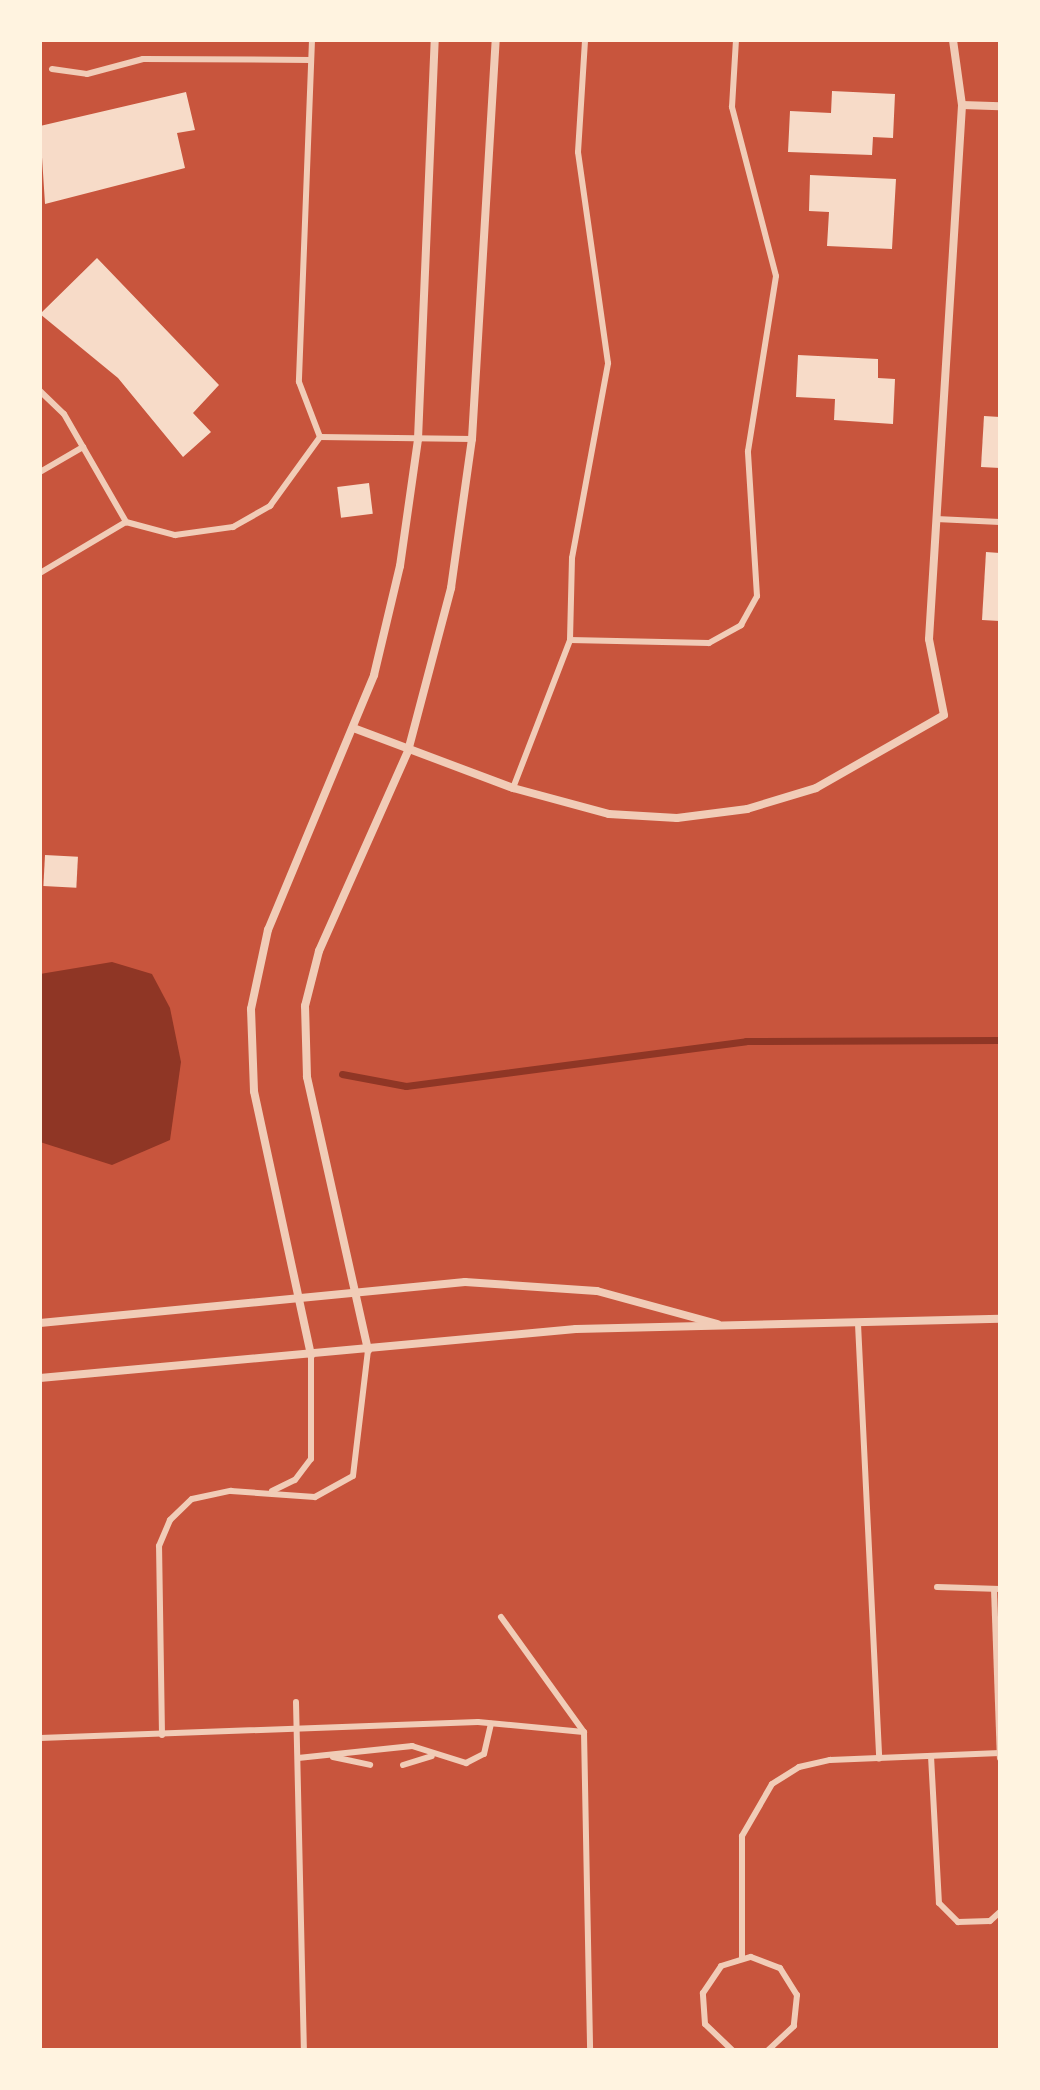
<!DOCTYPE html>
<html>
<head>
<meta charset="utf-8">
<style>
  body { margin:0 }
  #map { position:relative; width:1040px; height:2090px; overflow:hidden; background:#c8553d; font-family:Signika,sans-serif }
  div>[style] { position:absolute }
  .water>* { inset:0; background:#8f3625 }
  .stream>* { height:7px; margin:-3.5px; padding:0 3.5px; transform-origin:3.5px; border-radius:3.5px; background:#8f3625 }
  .building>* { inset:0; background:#f7dbc8; transform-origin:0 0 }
  .service>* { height:6px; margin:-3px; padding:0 3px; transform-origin:3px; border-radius:3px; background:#f1ccb7 }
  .minor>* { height:8px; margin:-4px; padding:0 4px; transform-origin:4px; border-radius:4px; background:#f1ccb7 }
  span { translate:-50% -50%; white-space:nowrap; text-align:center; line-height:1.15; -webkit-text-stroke:6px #fff3e0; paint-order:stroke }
  .frame { position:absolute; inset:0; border:42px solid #fff3e0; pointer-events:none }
</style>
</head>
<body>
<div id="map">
  <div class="water">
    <div style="clip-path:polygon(112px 962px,152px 974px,170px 1008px,181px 1062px,170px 1140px,112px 1165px,40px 1142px,40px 974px)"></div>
  </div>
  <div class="stream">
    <div style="left:342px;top:1074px;width:65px;rotate:10.6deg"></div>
    <div style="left:406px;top:1086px;width:343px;rotate:-7.5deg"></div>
    <div style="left:746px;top:1041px;width:254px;rotate:-0.2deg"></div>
  </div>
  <div class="building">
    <div style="clip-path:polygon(832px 91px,895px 94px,893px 138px,873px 137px,872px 155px,788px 152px,790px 111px,831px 113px)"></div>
    <div style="clip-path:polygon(186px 92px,195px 130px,177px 133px,185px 168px,45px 204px,40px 126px)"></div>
    <div style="clip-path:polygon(810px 175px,896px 179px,892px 249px,827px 246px,829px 212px,809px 211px)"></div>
    <div style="clip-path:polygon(97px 258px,219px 385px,193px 413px,211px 432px,183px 457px,118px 378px,40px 314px)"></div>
    <div style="clip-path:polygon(798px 355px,878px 359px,878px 378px,895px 379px,893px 424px,834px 420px,835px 399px,796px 397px)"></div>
    <div style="clip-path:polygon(984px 416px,1000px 417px,1000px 468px,981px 467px)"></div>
    <div style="left:369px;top:483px;width:31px;height:32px;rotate:83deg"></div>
    <div style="clip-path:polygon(986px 552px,1000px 553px,1000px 621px,982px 620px)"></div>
    <div style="left:45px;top:855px;width:33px;height:31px;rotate:3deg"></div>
  </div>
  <div class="service">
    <div style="left:312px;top:40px;width:342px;rotate:92.2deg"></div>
    <div style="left:299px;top:382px;width:59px;rotate:69.1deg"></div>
    <div style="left:52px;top:69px;width:35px;rotate:8deg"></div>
    <div style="left:87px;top:74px;width:58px;rotate:-15deg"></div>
    <div style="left:143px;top:59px;width:168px;rotate:0.3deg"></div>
    <div style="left:40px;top:391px;width:33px;rotate:44deg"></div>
    <div style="left:64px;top:414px;width:125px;rotate:60.1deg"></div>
    <div style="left:126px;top:522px;width:51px;rotate:14.9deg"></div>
    <div style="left:175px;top:535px;width:59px;rotate:-7.9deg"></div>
    <div style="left:233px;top:527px;width:43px;rotate:-29.6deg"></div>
    <div style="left:270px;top:506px;width:85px;rotate:-54.1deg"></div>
    <div style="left:320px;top:437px;width:152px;rotate:0.8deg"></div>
    <div style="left:40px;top:472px;width:50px;rotate:-30.2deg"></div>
    <div style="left:936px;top:519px;width:64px;rotate:2.7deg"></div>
    <div style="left:40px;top:573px;width:100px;rotate:-30.7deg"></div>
    <div style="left:570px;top:640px;width:139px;rotate:1.2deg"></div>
    <div style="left:709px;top:643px;width:37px;rotate:-29deg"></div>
    <div style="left:741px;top:625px;width:33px;rotate:-61deg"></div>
    <div style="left:757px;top:596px;width:145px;rotate:-93.6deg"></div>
    <div style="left:748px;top:451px;width:177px;rotate:-80.9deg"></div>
    <div style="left:776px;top:276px;width:175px;rotate:-104.6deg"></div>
    <div style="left:732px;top:107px;width:67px;rotate:-86.6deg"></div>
    <div style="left:513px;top:788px;width:159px;rotate:-68.9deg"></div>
    <div style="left:570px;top:640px;width:82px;rotate:-88.6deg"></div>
    <div style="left:572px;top:558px;width:198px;rotate:-79.5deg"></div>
    <div style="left:608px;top:363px;width:213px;rotate:-98.1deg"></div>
    <div style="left:578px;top:152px;width:112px;rotate:-86.4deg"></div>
    <div style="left:858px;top:1324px;width:435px;rotate:87.2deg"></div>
    <div style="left:272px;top:1491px;width:25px;rotate:-26deg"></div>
    <div style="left:295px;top:1480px;width:26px;rotate:-53deg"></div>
    <div style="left:311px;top:1459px;width:104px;rotate:-90deg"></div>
    <div style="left:937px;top:1587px;width:63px;rotate:1.8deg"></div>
    <div style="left:994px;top:1589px;width:169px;rotate:88deg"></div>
    <div style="left:501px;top:1617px;width:142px;rotate:54.2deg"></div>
    <div style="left:584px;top:1732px;width:318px;rotate:88.9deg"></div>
    <div style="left:296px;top:1702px;width:348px;rotate:88.7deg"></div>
    <div style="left:162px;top:1735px;width:189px;rotate:-90.9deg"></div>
    <div style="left:159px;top:1546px;width:28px;rotate:-67deg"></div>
    <div style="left:170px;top:1520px;width:30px;rotate:-44deg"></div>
    <div style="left:192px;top:1499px;width:40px;rotate:-12deg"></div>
    <div style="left:231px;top:1491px;width:84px;rotate:4.1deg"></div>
    <div style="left:315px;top:1497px;width:43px;rotate:-28.9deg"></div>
    <div style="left:353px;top:1476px;width:127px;rotate:-83.2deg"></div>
    <div style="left:40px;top:1738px;width:438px;rotate:-2.1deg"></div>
    <div style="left:478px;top:1722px;width:106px;rotate:5.4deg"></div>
    <div style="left:931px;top:1756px;width:147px;rotate:86.9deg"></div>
    <div style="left:939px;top:1903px;width:27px;rotate:45deg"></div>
    <div style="left:958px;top:1922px;width:32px;rotate:-2deg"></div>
    <div style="left:990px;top:1921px;width:13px;rotate:-42deg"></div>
    <div style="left:333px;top:1757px;width:38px;rotate:12deg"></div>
    <div style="left:298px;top:1758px;width:115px;rotate:-6deg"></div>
    <div style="left:412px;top:1746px;width:57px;rotate:17.5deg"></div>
    <div style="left:466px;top:1763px;width:20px;rotate:-27deg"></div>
    <div style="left:484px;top:1754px;width:31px;rotate:-77deg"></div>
    <div style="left:403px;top:1765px;width:30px;rotate:-17deg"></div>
    <div style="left:742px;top:1958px;width:122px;rotate:-90deg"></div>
    <div style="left:742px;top:1836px;width:60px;rotate:-60deg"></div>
    <div style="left:772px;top:1784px;width:32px;rotate:-32deg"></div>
    <div style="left:799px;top:1767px;width:32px;rotate:-13deg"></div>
    <div style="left:830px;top:1760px;width:170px;rotate:-2.4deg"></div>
    <div style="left:732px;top:2050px;width:37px;rotate:-136deg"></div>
    <div style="left:705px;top:2024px;width:31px;rotate:-94deg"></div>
    <div style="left:703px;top:1993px;width:32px;rotate:-56deg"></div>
    <div style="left:721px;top:1966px;width:31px;rotate:-17deg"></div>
    <div style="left:751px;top:1957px;width:31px;rotate:21deg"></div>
    <div style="left:780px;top:1968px;width:32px;rotate:58deg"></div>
    <div style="left:797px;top:1995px;width:31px;rotate:96deg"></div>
    <div style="left:794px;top:2026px;width:35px;rotate:137deg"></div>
  </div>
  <div class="minor">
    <div style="left:962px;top:105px;width:38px;rotate:2deg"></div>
    <div style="left:356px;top:729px;width:168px;rotate:20.6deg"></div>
    <div style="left:513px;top:788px;width:99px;rotate:15.2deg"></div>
    <div style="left:609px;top:814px;width:68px;rotate:3.4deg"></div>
    <div style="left:677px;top:818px;width:71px;rotate:-7.3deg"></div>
    <div style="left:747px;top:809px;width:72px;rotate:-16.9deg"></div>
    <div style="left:816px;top:788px;width:147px;rotate:-29.7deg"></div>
    <div style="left:944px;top:715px;width:77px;rotate:-101.2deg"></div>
    <div style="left:929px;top:639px;width:535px;rotate:-86.46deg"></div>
    <div style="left:962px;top:105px;width:66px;rotate:-97.9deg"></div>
    <div style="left:40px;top:1323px;width:427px;rotate:-5.5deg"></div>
    <div style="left:465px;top:1282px;width:132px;rotate:3.9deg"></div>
    <div style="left:597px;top:1291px;width:125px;rotate:15.3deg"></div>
    <div style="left:368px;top:1350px;width:280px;rotate:-102.6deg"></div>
    <div style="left:307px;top:1077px;width:71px;rotate:-91.6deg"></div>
    <div style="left:305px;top:1006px;width:57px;rotate:-75.7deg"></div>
    <div style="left:319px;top:951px;width:219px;rotate:-66deg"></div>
    <div style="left:408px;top:751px;width:169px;rotate:-75.2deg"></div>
    <div style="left:451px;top:588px;width:150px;rotate:-82deg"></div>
    <div style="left:472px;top:439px;width:400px;rotate:-86.6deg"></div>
    <div style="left:311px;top:1355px;width:270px;rotate:-102.2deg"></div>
    <div style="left:254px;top:1091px;width:82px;rotate:-92.1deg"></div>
    <div style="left:251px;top:1009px;width:81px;rotate:-77.9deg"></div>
    <div style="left:268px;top:930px;width:276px;rotate:-67.4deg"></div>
    <div style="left:374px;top:675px;width:112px;rotate:-76.6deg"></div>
    <div style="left:400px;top:566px;width:128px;rotate:-81.9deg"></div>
    <div style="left:418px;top:439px;width:399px;rotate:-87.6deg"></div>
    <div style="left:40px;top:1378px;width:538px;rotate:-5.22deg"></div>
    <div style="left:576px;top:1329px;width:424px;rotate:-1.4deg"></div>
  </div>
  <div class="frame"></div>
</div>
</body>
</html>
